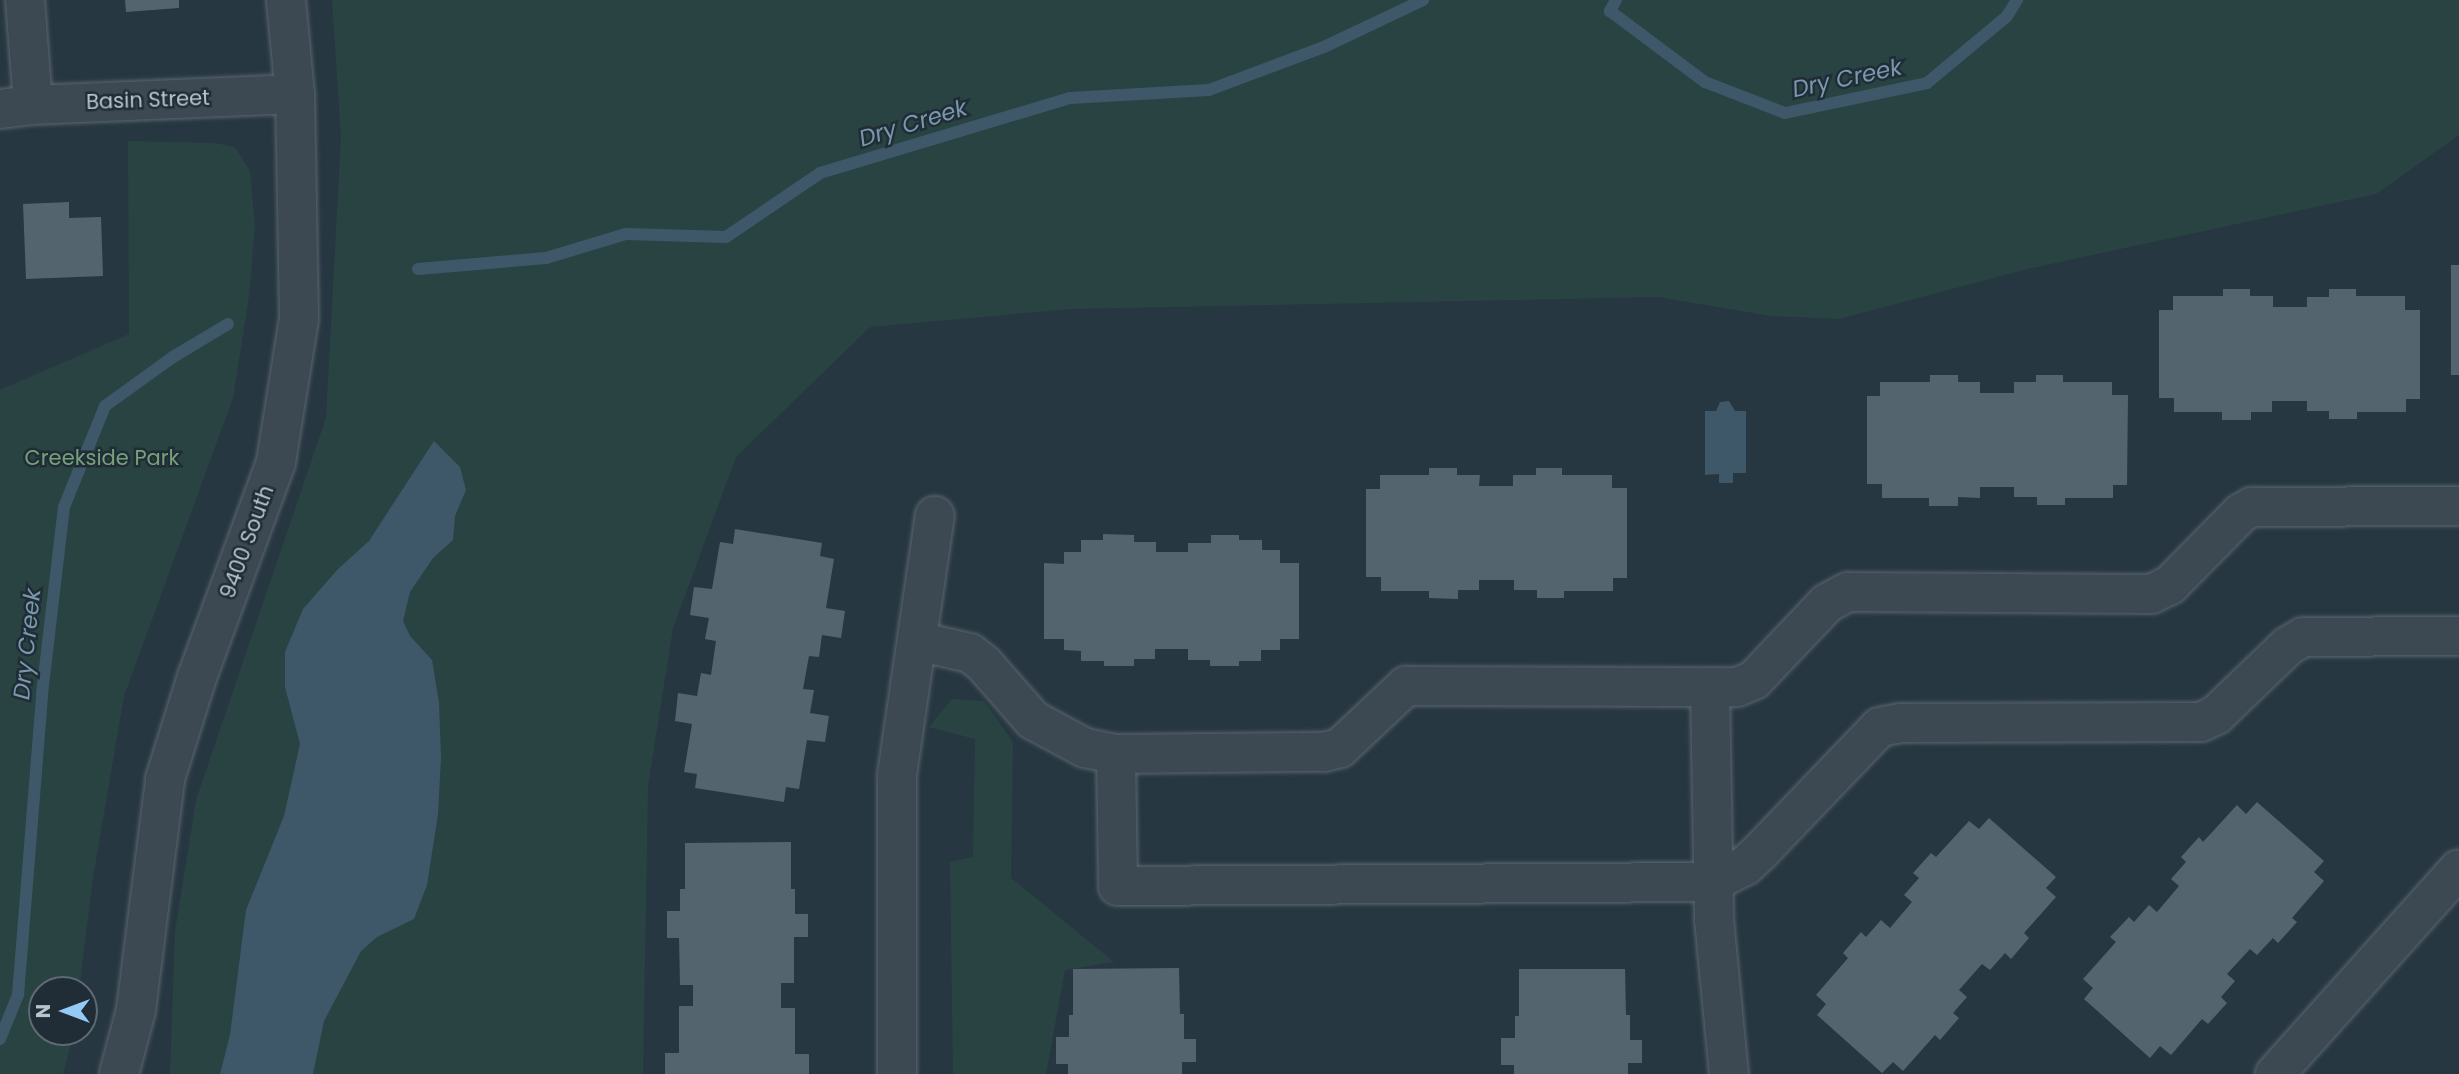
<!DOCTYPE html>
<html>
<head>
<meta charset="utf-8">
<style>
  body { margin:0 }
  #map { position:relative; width:2459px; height:1074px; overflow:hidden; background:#273742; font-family:Poppins,sans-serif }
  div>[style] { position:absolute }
  .green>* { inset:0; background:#294342 }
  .water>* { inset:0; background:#3e586a }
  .stream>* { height:12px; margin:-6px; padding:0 6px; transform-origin:6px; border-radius:6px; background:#3e586a }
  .building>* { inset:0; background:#53646f; transform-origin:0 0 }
  .roads { filter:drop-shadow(0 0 2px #5a666f) drop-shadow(0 0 2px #5a666f) }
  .minor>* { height:38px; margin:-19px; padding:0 19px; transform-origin:19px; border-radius:19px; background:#3c4852 }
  span { translate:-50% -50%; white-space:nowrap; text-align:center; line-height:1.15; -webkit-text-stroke:5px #202d37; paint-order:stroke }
  .street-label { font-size:21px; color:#b9c3cc }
  .park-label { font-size:21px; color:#77a17a }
  .water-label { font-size:23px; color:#7a98ad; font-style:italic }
  .north { position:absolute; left:28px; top:976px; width:70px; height:70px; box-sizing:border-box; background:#202d37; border:2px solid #5d6973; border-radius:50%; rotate:270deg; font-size:19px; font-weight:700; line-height:28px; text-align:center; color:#b9c3cc }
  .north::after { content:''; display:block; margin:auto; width:24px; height:32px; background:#93caf6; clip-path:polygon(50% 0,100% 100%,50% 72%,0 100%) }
</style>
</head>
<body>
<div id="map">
  <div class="green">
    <div style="clip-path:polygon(332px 0,2459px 0,2459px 135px,2376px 194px,2027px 269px,1839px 319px,1771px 316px,1658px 297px,1070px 309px,870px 327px,736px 457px,673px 628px,648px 786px,643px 1074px,170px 1074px,175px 932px,196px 800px,326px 418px,341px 137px)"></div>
    <div style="clip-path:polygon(128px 141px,215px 143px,235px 147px,250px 171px,255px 226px,249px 296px,233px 398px,124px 696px,93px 878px,79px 990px,42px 990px,42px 1032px,74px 1032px,63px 1074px,0 1074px,0 390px,129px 334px)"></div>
    <div style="clip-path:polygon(952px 699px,984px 701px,1013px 742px,1011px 878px,1114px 962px,1065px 970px,1046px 1074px,953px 1074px,950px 862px,973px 857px,975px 739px,929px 727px)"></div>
  </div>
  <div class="water">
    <div style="clip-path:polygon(1729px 401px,1735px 411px,1746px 411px,1746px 473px,1733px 473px,1733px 483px,1719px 483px,1719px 474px,1705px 475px,1705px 411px,1716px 411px,1720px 402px)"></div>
    <div style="clip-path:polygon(434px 441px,460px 467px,466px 490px,455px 516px,453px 540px,433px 558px,410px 592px,403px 621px,410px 636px,432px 660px,439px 703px,441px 757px,438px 814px,427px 885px,414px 919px,377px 937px,361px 951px,324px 1021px,313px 1074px,220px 1074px,230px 1035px,246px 910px,284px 816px,300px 744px,285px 687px,285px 652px,303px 609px,338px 569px,369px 541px)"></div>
  </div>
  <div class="stream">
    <div style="left:1616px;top:0;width:13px;rotate:119deg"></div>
    <div style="left:1610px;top:11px;width:119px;rotate:36.8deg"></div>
    <div style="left:1705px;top:82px;width:86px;rotate:21.2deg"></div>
    <div style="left:1785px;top:113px;width:145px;rotate:-11.9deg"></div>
    <div style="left:1927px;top:83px;width:104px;rotate:-39.9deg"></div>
    <div style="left:2007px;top:16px;width:19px;rotate:-58deg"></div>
    <div style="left:418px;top:269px;width:128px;rotate:-4.9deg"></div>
    <div style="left:546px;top:258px;width:84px;rotate:-16.7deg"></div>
    <div style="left:626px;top:234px;width:100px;rotate:1.7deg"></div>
    <div style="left:726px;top:237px;width:114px;rotate:-34.2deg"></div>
    <div style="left:820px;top:173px;width:261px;rotate:-16.7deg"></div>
    <div style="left:1070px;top:98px;width:139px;rotate:-3.3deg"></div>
    <div style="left:1209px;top:90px;width:123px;rotate:-20.5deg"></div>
    <div style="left:1324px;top:47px;width:110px;rotate:-25.4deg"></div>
    <div style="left:0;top:1039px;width:48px;rotate:-67.8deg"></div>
    <div style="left:18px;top:995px;width:302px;rotate:-85.4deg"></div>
    <div style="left:42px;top:694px;width:188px;rotate:-83.3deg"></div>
    <div style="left:64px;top:507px;width:109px;rotate:-67.9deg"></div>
    <div style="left:105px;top:406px;width:84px;rotate:-35.8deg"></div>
    <div style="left:173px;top:357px;width:64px;rotate:-31deg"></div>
  </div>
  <div class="building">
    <div style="clip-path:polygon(125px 0,179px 0,179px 8px,126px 12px)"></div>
    <div style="clip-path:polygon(69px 202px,69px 218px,101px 217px,103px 276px,26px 279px,23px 204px)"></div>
    <div style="left:2451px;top:265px;width:8px;height:110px"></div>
    <div style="clip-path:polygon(2223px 289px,2250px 289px,2250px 296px,2273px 296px,2273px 307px,2307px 307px,2307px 297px,2329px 297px,2329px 289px,2356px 289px,2356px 296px,2405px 296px,2405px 310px,2420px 310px,2420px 399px,2406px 399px,2406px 412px,2357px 412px,2357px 419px,2329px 419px,2329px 411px,2307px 411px,2307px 401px,2272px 401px,2272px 412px,2251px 412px,2251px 420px,2222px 420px,2222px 412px,2174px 412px,2174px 398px,2159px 398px,2159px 310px,2173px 310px,2173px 296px,2223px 296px)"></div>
    <div style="clip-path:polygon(1930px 375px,1958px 375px,1958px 382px,1980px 382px,1980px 393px,2014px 393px,2014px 382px,2036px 382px,2036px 375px,2063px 375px,2063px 382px,2112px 382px,2112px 395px,2128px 395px,2127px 485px,2113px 485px,2113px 498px,2065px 498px,2065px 505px,2037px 505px,2037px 497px,2014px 497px,2014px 487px,1980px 487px,1980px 498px,1958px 497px,1958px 506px,1929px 506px,1929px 498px,1882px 498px,1882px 484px,1867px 484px,1867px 396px,1880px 396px,1880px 382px,1930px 382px)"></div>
    <div style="clip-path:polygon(1429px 468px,1457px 468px,1457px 475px,1480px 475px,1479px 486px,1513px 486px,1513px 475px,1536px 475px,1536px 468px,1562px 468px,1562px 475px,1612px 475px,1612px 488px,1627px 488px,1627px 578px,1613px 578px,1613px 591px,1564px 591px,1564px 598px,1537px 598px,1537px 590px,1514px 590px,1514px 580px,1479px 580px,1479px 590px,1458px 590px,1458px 599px,1429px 598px,1429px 591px,1381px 591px,1381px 577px,1366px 577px,1366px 489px,1380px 489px,1380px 475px,1429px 475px)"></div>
    <div style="clip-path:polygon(735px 529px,822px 543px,820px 556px,834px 559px,826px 608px,845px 611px,841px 638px,822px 635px,819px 657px,809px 656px,803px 689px,814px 690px,810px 713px,829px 716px,825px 742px,807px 740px,799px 789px,786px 787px,784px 802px,695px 788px,697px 774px,684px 772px,692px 724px,675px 721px,678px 693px,697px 696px,701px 673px,711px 675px,716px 641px,705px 639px,709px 618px,690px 615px,694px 587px,712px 589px,720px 542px,733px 544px)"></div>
    <div style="clip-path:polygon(1103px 534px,1134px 535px,1134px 542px,1156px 542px,1156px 552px,1188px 552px,1188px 543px,1211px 543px,1211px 535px,1239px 535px,1239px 540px,1262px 540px,1262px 550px,1280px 550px,1280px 563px,1299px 563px,1299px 639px,1280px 639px,1280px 650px,1261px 650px,1261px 661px,1239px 661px,1239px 666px,1210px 666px,1210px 660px,1188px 660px,1188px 649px,1155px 649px,1155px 659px,1134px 659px,1134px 666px,1104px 666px,1104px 661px,1081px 661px,1081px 651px,1064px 650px,1064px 639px,1044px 639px,1044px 563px,1064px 564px,1064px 552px,1081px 552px,1081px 540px,1103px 540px)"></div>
    <div style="clip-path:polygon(2257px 802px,2324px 861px,2314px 872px,2324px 881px,2292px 918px,2297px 922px,2278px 943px,2273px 938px,2257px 955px,2250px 949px,2227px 974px,2235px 981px,2221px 997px,2227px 1003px,2208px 1024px,2202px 1019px,2171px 1055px,2160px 1046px,2150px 1058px,2084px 999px,2093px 988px,2083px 979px,2116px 942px,2110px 937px,2129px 917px,2134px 922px,2149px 905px,2157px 912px,2179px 886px,2171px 879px,2186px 862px,2181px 857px,2199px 837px,2203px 842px,2237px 805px,2246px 814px)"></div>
    <div style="clip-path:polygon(1989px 818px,2056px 877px,2046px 888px,2056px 897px,2024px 933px,2029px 938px,2011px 959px,2005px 953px,1990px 970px,1982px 964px,1959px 990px,1967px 997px,1953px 1013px,1959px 1018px,1940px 1040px,1935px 1035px,1903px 1071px,1893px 1062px,1882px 1073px,1817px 1015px,1826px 1004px,1816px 995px,1848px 958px,1843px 953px,1861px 932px,1866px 937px,1881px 920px,1890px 928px,1912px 902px,1904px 895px,1919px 878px,1913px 873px,1931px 853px,1936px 857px,1969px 821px,1979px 829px)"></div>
    <div style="clip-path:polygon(791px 842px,791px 889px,795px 889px,795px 914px,808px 914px,808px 937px,794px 937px,794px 983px,781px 983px,781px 1008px,795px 1008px,795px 1054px,809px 1054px,809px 1074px,665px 1074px,665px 1053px,679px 1053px,679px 1006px,693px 1006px,693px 985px,680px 985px,679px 938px,667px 938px,667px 911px,680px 911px,680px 889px,685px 889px,685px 843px)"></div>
    <div style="clip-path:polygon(1179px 968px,1180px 1014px,1184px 1014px,1184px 1039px,1196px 1039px,1196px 1062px,1182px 1062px,1182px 1074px,1068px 1074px,1068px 1064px,1056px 1064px,1056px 1037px,1069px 1037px,1069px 1015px,1073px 1015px,1073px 969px)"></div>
    <div style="clip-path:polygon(1519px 969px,1625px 969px,1626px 1015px,1630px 1015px,1630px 1040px,1642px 1040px,1642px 1063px,1628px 1063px,1628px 1074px,1514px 1074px,1514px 1065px,1501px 1065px,1501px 1038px,1515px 1038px,1515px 1016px,1519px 1016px)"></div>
  </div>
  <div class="roads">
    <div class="minor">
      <div style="left:25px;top:0;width:105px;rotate:85.6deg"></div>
      <div style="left:0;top:109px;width:33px;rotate:-7deg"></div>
      <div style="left:33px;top:105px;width:262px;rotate:-2.4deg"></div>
      <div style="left:917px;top:641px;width:54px;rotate:12.8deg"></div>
      <div style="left:970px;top:653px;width:16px;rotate:38deg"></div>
      <div style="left:983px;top:663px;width:76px;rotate:48.7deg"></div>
      <div style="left:1033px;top:720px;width:59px;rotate:28.3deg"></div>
      <div style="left:1085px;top:748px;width:32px;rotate:11deg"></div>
      <div style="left:1116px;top:754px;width:208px;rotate:-0.6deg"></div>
      <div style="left:1324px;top:752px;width:16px;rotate:-14deg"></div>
      <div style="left:1340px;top:748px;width:91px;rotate:-43.2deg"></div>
      <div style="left:1406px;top:686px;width:331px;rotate:0.2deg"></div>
      <div style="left:1737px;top:687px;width:18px;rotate:-22deg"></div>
      <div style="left:1754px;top:680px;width:106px;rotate:-46.5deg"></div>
      <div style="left:1827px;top:603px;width:24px;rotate:-28deg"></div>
      <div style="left:1848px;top:592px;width:303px;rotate:0.4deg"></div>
      <div style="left:2151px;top:594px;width:21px;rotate:-25deg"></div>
      <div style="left:2170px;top:585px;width:101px;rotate:-45.4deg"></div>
      <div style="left:2241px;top:513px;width:13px;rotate:-29deg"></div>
      <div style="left:2252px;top:507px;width:207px;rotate:-0.3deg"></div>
      <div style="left:1710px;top:687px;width:232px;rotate:89deg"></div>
      <div style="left:1714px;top:919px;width:156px;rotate:84.5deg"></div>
      <div style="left:1116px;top:754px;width:132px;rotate:89.1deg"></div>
      <div style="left:1118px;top:886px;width:595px;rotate:-0.39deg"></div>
      <div style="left:1713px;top:882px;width:36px;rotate:-27deg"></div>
      <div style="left:1745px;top:866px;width:18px;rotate:-43deg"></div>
      <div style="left:1758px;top:854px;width:176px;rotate:-46.2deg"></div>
      <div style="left:1880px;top:727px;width:21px;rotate:-11deg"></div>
      <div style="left:1901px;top:723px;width:300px;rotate:-0.2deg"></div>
      <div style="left:2201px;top:722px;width:17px;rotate:-25deg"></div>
      <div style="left:2216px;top:715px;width:100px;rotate:-43.8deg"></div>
      <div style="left:2288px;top:646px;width:17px;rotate:-31deg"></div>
      <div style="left:2303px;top:637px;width:156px;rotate:-0.4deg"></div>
      <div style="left:119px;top:1074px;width:66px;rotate:-75.1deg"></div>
      <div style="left:136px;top:1010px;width:233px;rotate:-82.8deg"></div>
      <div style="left:165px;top:779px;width:107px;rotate:-72.6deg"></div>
      <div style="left:197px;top:677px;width:229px;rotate:-69.8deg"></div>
      <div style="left:276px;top:462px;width:145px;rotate:-80.9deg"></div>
      <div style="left:299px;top:319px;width:225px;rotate:-91deg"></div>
      <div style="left:295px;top:94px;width:94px;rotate:-95.5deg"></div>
      <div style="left:897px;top:1074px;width:299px;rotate:-90deg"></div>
      <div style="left:897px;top:775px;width:262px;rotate:-81.7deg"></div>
      <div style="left:2275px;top:1074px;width:275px;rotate:-48.1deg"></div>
    </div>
  </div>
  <div class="street-label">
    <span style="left:148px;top:100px;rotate:-2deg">Basin Street</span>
    <span style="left:247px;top:542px;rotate:-70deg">9400 South</span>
  </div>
  <div class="park-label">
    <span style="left:102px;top:458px">Creekside Park</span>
  </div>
  <div class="water-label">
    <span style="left:1847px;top:78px;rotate:-12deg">Dry Creek</span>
    <span style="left:913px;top:123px;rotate:-17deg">Dry Creek</span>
    <span style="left:27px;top:644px;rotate:-84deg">Dry Creek</span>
  </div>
  <div class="north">N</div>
</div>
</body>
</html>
